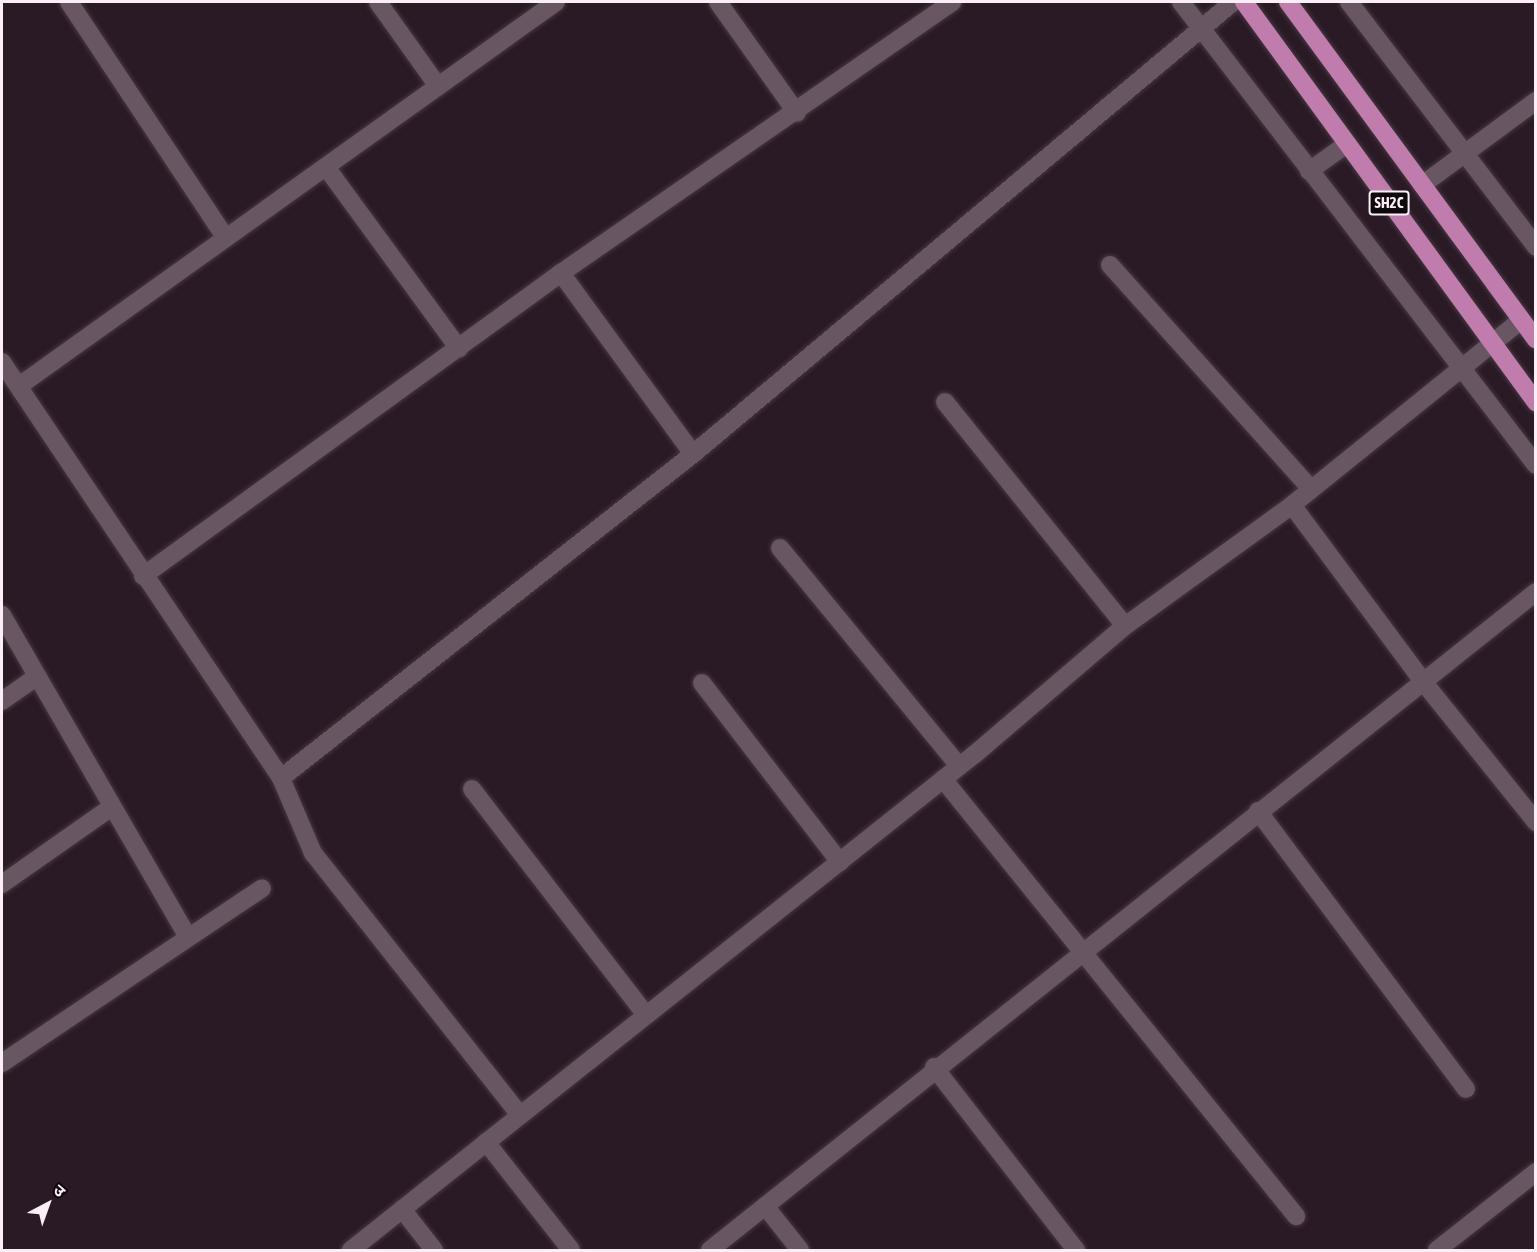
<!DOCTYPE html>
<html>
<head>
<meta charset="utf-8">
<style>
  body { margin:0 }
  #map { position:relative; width:1537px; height:1252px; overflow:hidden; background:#2a1a25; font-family:"Asap Condensed","Noto Sans Devanagari",sans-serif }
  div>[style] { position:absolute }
  .roads { filter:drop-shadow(0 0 2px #453841) drop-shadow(0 0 2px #453841) }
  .minor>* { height:18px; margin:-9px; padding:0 9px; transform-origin:9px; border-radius:9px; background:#695663 }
  .major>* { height:18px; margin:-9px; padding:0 9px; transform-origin:9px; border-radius:9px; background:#c07cad }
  span { translate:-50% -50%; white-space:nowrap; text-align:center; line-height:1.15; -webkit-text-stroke:4.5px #0e070c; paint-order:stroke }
  .shield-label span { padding:2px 4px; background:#0e070c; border:2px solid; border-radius:4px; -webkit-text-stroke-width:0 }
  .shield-label { font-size:15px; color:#fbeff7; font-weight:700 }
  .frame { position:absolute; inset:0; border:3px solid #fbeff7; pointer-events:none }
  .north { position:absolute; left:18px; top:1174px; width:60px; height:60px; -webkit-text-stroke:4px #0e070c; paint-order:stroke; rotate:41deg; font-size:16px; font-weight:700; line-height:24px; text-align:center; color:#fbeff7 }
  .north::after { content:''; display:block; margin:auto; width:21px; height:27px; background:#fbeff7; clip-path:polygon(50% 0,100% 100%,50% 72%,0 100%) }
</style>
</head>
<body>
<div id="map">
  <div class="roads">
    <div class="minor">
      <div style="left:69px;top:2px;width:283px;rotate:56.4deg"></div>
      <div style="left:378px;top:2px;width:103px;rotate:54.5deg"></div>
      <div style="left:718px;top:2px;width:136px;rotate:54.6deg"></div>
      <div style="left:1181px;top:2px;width:583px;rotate:52.52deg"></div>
      <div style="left:1349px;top:2px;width:308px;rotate:52.6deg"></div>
      <div style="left:326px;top:167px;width:225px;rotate:53.8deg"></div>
      <div style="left:1309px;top:171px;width:47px;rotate:-35.4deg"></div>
      <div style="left:1422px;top:185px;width:142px;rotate:-36.4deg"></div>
      <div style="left:1110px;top:265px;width:300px;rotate:48.1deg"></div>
      <div style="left:561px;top:273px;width:224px;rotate:53.9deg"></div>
      <div style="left:2px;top:362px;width:501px;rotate:56.15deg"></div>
      <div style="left:281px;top:778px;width:82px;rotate:66.9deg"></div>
      <div style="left:313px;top:853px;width:334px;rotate:51.7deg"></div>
      <div style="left:19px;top:386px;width:660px;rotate:-35.57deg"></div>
      <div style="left:945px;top:402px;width:287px;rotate:51.2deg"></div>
      <div style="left:1292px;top:505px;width:217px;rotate:53.4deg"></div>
      <div style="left:1421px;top:679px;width:184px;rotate:51.2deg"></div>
      <div style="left:780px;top:548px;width:282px;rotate:50.6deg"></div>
      <div style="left:143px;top:576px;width:516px;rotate:-35.94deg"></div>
      <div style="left:561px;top:273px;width:476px;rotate:-34.7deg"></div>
      <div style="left:2px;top:615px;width:370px;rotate:60deg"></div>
      <div style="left:702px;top:683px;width:226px;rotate:52.4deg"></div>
      <div style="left:2px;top:701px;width:42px;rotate:-35.2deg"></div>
      <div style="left:281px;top:778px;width:524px;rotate:-38.18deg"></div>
      <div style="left:693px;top:454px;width:704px;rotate:-39.93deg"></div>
      <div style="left:943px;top:779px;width:562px;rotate:51.07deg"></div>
      <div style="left:472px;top:789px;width:285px;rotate:52.4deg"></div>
      <div style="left:1258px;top:811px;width:347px;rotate:53.2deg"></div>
      <div style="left:2px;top:884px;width:132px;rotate:-35.1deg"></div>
      <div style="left:2px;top:1063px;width:313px;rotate:-33.9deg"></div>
      <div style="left:934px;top:1067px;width:232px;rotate:52.2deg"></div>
      <div style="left:486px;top:1142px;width:137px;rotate:51.8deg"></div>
      <div style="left:765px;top:1206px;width:56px;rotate:51.5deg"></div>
      <div style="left:402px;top:1209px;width:52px;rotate:52deg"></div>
      <div style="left:351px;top:1250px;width:797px;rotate:-38.48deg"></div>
      <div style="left:975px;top:754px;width:197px;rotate:-40.5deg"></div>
      <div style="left:1125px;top:626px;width:206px;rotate:-35.9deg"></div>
      <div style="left:1292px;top:505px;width:294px;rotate:-38.9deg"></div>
      <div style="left:710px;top:1250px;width:1056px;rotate:-38.54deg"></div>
      <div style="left:1437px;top:1250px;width:126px;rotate:-38.2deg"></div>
    </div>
    <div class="major">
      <div style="left:1244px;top:2px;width:496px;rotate:53.9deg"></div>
      <div style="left:1288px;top:2px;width:419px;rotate:53.7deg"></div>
    </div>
  </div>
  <div class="shield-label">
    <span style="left:1389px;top:203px">SH2C</span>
  </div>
  <div class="frame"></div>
  <div class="north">उ</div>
</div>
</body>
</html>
